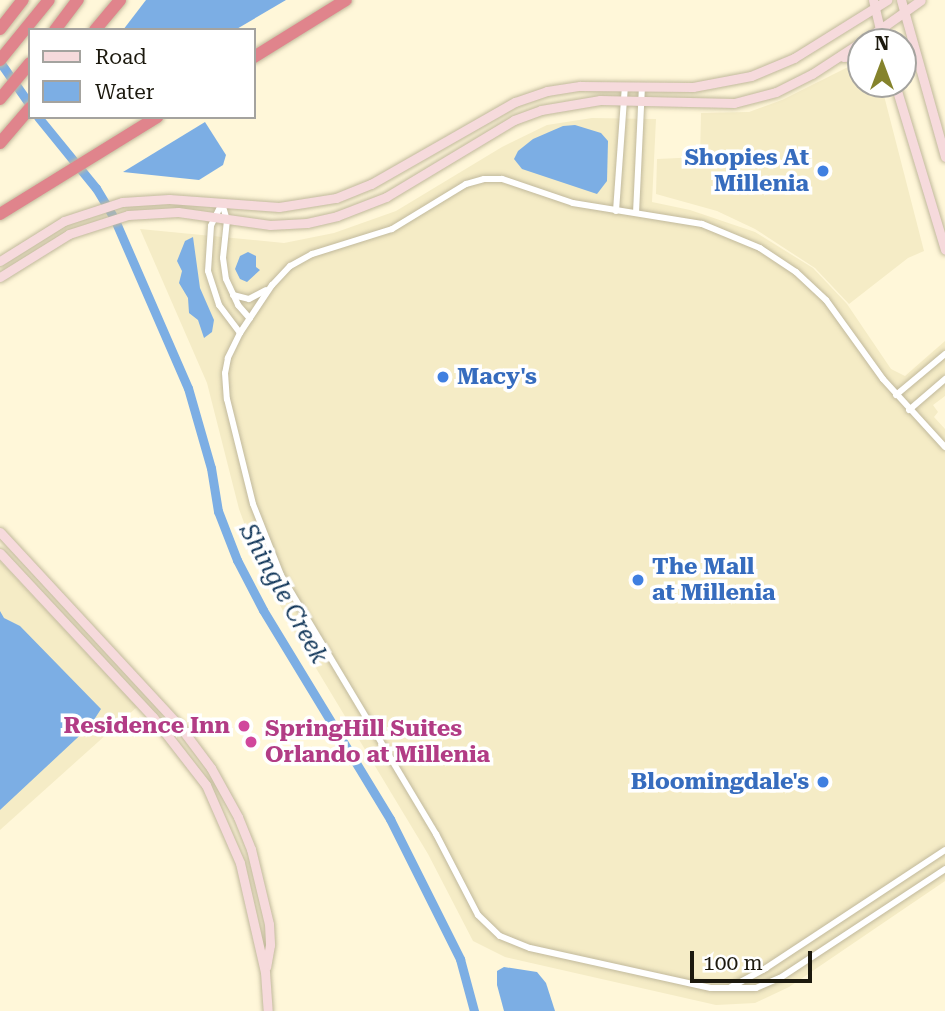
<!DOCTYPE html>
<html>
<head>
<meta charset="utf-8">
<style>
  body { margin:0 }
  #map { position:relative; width:945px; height:1011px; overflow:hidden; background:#fff7d9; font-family:"Roboto Serif",serif }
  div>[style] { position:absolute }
  .built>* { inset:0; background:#f5ecc6 }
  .water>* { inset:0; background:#7caee4 }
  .canal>* { height:9px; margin:-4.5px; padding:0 4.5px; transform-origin:4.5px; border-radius:4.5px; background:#7caee4 }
  .roads { filter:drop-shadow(0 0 2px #c1b99c) drop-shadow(0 0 2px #c1b99c) }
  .street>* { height:6px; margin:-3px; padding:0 3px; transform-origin:3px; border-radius:3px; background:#fff }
  .secondary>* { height:9px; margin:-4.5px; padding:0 4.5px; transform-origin:4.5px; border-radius:4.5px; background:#f6dadc }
  .highway>* { height:12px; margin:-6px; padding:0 6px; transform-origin:6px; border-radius:6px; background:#e0848c }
  .dots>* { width:19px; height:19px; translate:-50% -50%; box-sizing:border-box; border:4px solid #fff; border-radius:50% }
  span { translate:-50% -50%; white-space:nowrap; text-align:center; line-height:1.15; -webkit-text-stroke:7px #fff; paint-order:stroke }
  .shop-label { font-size:23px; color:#366cbe; font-weight:700 }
  .right { translate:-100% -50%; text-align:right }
  .left { translate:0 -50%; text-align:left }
  .hotel-label { font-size:23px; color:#b23c85; font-weight:700 }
  .water-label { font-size:24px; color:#12375a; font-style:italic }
  .legend { position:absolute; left:28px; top:28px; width:228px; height:91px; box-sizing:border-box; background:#fff; border:2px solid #a4a39f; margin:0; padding:9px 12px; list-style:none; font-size:21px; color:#1c190e }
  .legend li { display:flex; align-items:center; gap:14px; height:35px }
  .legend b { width:35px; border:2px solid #a4a39f }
  .north { position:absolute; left:847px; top:28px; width:70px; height:70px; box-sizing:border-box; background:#fff; border:2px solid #a4a39f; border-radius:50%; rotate:0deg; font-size:19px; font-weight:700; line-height:28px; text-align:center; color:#1c190e }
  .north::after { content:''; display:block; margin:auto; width:24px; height:32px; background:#85832c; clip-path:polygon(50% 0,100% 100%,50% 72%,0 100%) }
  .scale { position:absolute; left:690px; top:951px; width:122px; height:32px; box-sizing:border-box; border:4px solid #1c190e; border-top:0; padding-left:9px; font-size:21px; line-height:24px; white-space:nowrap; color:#1c190e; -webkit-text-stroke:5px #fff; paint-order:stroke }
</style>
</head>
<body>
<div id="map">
  <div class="built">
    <div style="clip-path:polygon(852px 65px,861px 68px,861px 84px,881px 84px,924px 251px,908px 258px,849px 304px,815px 268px,755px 229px,717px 211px,656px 194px,657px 159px,700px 157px,701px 113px,749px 112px,782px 100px)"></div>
    <div style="clip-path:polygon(592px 118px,656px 119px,652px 202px,690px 210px,755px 232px,813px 268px,847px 304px,891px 369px,905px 376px,945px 341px,945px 396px,933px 405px,938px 412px,934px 417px,945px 429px,945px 881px,789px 987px,755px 1003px,716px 1005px,505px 957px,473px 941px,428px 854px,290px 625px,259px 563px,239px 509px,207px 383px,140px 229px,284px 243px,334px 233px,396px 211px,502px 147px,547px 125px)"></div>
    <div style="clip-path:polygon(0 561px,137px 707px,0 830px)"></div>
  </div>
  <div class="water">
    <div style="clip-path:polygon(146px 0,286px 0,235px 30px,123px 30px)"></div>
    <div style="clip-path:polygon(205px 122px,226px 155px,223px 165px,199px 180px,123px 172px)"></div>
    <div style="clip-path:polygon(575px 125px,601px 133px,608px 141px,607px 181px,597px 194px,522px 169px,514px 159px,518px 151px,533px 139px,563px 126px)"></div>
    <div style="clip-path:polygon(193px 237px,200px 288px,214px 320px,212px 332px,204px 338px,198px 320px,189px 313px,188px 298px,179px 283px,182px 271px,177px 261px,185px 241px)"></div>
    <div style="clip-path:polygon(248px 252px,256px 256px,256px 267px,260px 270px,247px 282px,240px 279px,235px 269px,240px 256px)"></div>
    <div style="clip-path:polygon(0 611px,4px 618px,20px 626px,101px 709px,90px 726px,0 810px)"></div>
    <div style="clip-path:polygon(504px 967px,537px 972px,546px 983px,555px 1011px,504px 1011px,497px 985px,497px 971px)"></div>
  </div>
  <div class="canal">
    <div style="left:0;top:62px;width:52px;rotate:55.1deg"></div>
    <div style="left:38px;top:117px;width:92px;rotate:50.8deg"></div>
    <div style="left:96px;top:188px;width:35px;rotate:59deg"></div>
    <div style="left:114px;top:218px;width:185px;rotate:66.5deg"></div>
    <div style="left:188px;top:388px;width:83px;rotate:74deg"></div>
    <div style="left:211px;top:468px;width:44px;rotate:80.8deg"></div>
    <div style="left:218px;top:511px;width:53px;rotate:68.8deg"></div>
    <div style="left:237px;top:560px;width:56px;rotate:62.5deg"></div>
    <div style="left:263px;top:610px;width:245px;rotate:58.7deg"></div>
    <div style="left:390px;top:819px;width:157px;rotate:63.4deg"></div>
    <div style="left:460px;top:959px;width:54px;rotate:74.9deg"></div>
  </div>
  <div class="roads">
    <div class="street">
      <div style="left:222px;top:203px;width:25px;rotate:116deg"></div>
      <div style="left:211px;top:226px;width:45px;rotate:93.8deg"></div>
      <div style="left:208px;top:271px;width:36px;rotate:72deg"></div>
      <div style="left:219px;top:305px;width:35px;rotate:53deg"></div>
      <div style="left:222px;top:203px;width:18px;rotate:74deg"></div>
      <div style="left:227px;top:220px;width:38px;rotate:96deg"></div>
      <div style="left:223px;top:258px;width:21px;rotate:82deg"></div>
      <div style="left:226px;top:279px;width:29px;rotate:65deg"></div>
      <div style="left:238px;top:305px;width:18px;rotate:49deg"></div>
      <div style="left:616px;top:211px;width:125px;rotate:-85.9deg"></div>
      <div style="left:636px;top:213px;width:127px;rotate:-87.3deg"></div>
      <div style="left:233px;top:295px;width:16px;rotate:14deg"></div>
      <div style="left:249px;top:299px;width:19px;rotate:-28deg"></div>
      <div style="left:896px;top:395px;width:64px;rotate:-39.9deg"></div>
      <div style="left:909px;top:410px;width:48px;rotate:-40.7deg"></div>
      <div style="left:945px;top:447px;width:92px;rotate:-132.4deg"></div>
      <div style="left:883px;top:379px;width:97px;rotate:-125.8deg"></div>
      <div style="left:826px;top:300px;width:41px;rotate:-137deg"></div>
      <div style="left:796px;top:272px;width:43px;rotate:-146.3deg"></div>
      <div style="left:760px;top:248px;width:63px;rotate:-157.5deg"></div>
      <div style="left:702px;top:224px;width:131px;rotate:-170.8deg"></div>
      <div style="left:573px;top:203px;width:75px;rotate:-161.3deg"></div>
      <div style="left:502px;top:179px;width:18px;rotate:180deg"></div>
      <div style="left:484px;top:179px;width:19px;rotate:164deg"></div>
      <div style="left:466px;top:184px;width:87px;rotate:148.7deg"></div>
      <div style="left:392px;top:229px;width:84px;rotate:162.6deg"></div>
      <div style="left:312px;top:254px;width:25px;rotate:151deg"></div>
      <div style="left:290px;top:266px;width:26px;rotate:133deg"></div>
      <div style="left:272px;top:285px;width:58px;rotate:123.7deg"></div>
      <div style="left:240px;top:333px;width:28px;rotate:116deg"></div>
      <div style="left:228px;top:358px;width:15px;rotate:101deg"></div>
      <div style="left:225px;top:373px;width:26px;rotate:86deg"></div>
      <div style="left:227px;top:399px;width:108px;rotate:76.1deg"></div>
      <div style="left:253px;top:504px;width:76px;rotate:68.5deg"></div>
      <div style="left:281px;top:575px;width:302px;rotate:59.1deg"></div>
      <div style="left:436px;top:834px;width:91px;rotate:62.6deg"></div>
      <div style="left:478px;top:915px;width:30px;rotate:44deg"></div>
      <div style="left:500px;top:936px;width:32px;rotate:22deg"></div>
      <div style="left:530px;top:948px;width:185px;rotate:12.5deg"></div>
      <div style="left:711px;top:988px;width:45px"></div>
      <div style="left:756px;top:988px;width:26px;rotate:-23deg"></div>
      <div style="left:780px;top:978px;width:198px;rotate:-33.4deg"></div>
      <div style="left:731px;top:987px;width:40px;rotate:-28deg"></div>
      <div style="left:766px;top:968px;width:214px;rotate:-33.4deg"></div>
    </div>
    <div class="secondary">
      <div style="left:873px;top:0;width:43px;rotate:76.6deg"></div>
      <div style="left:901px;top:0;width:163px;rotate:74.3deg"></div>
      <div style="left:862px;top:42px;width:72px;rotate:-35.4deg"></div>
      <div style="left:843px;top:57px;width:18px;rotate:-3deg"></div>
      <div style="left:895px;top:84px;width:173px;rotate:73.2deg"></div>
      <div style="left:0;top:261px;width:75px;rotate:-32deg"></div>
      <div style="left:64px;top:221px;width:61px;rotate:-18.1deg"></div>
      <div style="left:122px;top:202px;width:47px;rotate:-3.7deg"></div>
      <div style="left:169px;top:199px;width:110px;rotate:4.2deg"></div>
      <div style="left:279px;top:207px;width:58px;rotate:-9deg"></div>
      <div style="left:336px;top:198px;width:38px;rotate:-22deg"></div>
      <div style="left:371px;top:184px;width:166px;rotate:-29.7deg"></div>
      <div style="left:515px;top:102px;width:34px;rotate:-19deg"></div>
      <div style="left:547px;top:91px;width:33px;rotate:-9deg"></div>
      <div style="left:580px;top:86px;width:113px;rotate:0.5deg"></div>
      <div style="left:693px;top:87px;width:59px;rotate:-10.7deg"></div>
      <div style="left:751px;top:76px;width:47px;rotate:-22.7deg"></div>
      <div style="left:794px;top:58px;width:110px;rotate:-31.9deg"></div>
      <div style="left:0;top:277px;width:81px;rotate:-31.9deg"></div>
      <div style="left:69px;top:234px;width:62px;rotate:-17.9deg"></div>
      <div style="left:128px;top:215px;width:50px;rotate:-3.4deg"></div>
      <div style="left:178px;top:212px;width:93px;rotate:8deg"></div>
      <div style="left:270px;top:225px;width:37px;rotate:-3deg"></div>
      <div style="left:307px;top:223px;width:31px;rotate:-13deg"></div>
      <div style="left:337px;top:216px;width:53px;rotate:-21.2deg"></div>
      <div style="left:386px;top:197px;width:149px;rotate:-31deg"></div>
      <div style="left:514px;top:120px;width:29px;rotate:-20deg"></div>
      <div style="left:541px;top:110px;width:60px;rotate:-9.6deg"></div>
      <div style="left:600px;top:100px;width:134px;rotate:1.3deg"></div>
      <div style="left:734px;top:103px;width:43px;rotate:-14.7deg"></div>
      <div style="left:776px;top:92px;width:40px;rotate:-26.6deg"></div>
      <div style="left:812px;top:74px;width:59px;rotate:-33.1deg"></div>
      <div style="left:0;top:532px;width:262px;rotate:47.2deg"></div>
      <div style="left:178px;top:724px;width:55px;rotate:53.1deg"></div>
      <div style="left:211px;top:768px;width:56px;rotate:61.1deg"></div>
      <div style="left:238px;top:817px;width:35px;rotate:68deg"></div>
      <div style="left:251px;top:849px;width:77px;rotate:76.5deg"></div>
      <div style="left:269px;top:924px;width:21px;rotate:87deg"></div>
      <div style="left:270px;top:945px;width:22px;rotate:100deg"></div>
      <div style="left:0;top:553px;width:224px;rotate:47deg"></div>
      <div style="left:153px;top:717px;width:86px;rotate:52.1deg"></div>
      <div style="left:206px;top:785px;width:85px;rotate:66.4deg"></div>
      <div style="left:240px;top:863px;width:112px;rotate:77.1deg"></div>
      <div style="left:265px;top:972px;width:39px;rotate:86deg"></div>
    </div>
    <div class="highway">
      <div style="left:0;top:29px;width:37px;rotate:-52deg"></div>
      <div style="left:55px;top:30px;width:38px;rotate:-53deg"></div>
      <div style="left:95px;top:30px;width:39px;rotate:-50deg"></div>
      <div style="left:254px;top:57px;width:108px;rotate:-31.8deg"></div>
      <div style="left:0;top:60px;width:77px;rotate:-50.8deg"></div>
      <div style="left:0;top:99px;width:47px;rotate:-50.2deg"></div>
      <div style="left:0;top:143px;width:46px;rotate:-49.4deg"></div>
      <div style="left:0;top:214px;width:185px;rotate:-31.7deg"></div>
    </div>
  </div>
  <div class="dots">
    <div style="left:823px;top:171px;background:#3f7fe0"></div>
    <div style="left:443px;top:377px;background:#3f7fe0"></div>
    <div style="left:638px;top:580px;background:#3f7fe0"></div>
    <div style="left:244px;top:726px;background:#d1479c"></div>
    <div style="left:251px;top:742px;background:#d1479c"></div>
    <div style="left:823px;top:782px;background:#3f7fe0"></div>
  </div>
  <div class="shop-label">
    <span class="right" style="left:809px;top:171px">Shopies At<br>Millenia</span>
    <span class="left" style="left:457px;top:377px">Macy's</span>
    <span class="left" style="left:652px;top:580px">The Mall<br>at Millenia</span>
    <span class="right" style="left:809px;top:782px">Bloomingdale's</span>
  </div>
  <div class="hotel-label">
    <span class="right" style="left:230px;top:726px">Residence Inn</span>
    <span class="left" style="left:265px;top:742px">SpringHill Suites<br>Orlando at Millenia</span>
  </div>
  <div class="water-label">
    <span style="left:283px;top:594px;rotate:61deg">Shingle Creek</span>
  </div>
  <ul class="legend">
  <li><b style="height:9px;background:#f6dadc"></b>Road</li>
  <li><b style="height:19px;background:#7caee4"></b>Water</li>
  </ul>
  <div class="north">N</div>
  <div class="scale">100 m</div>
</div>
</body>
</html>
